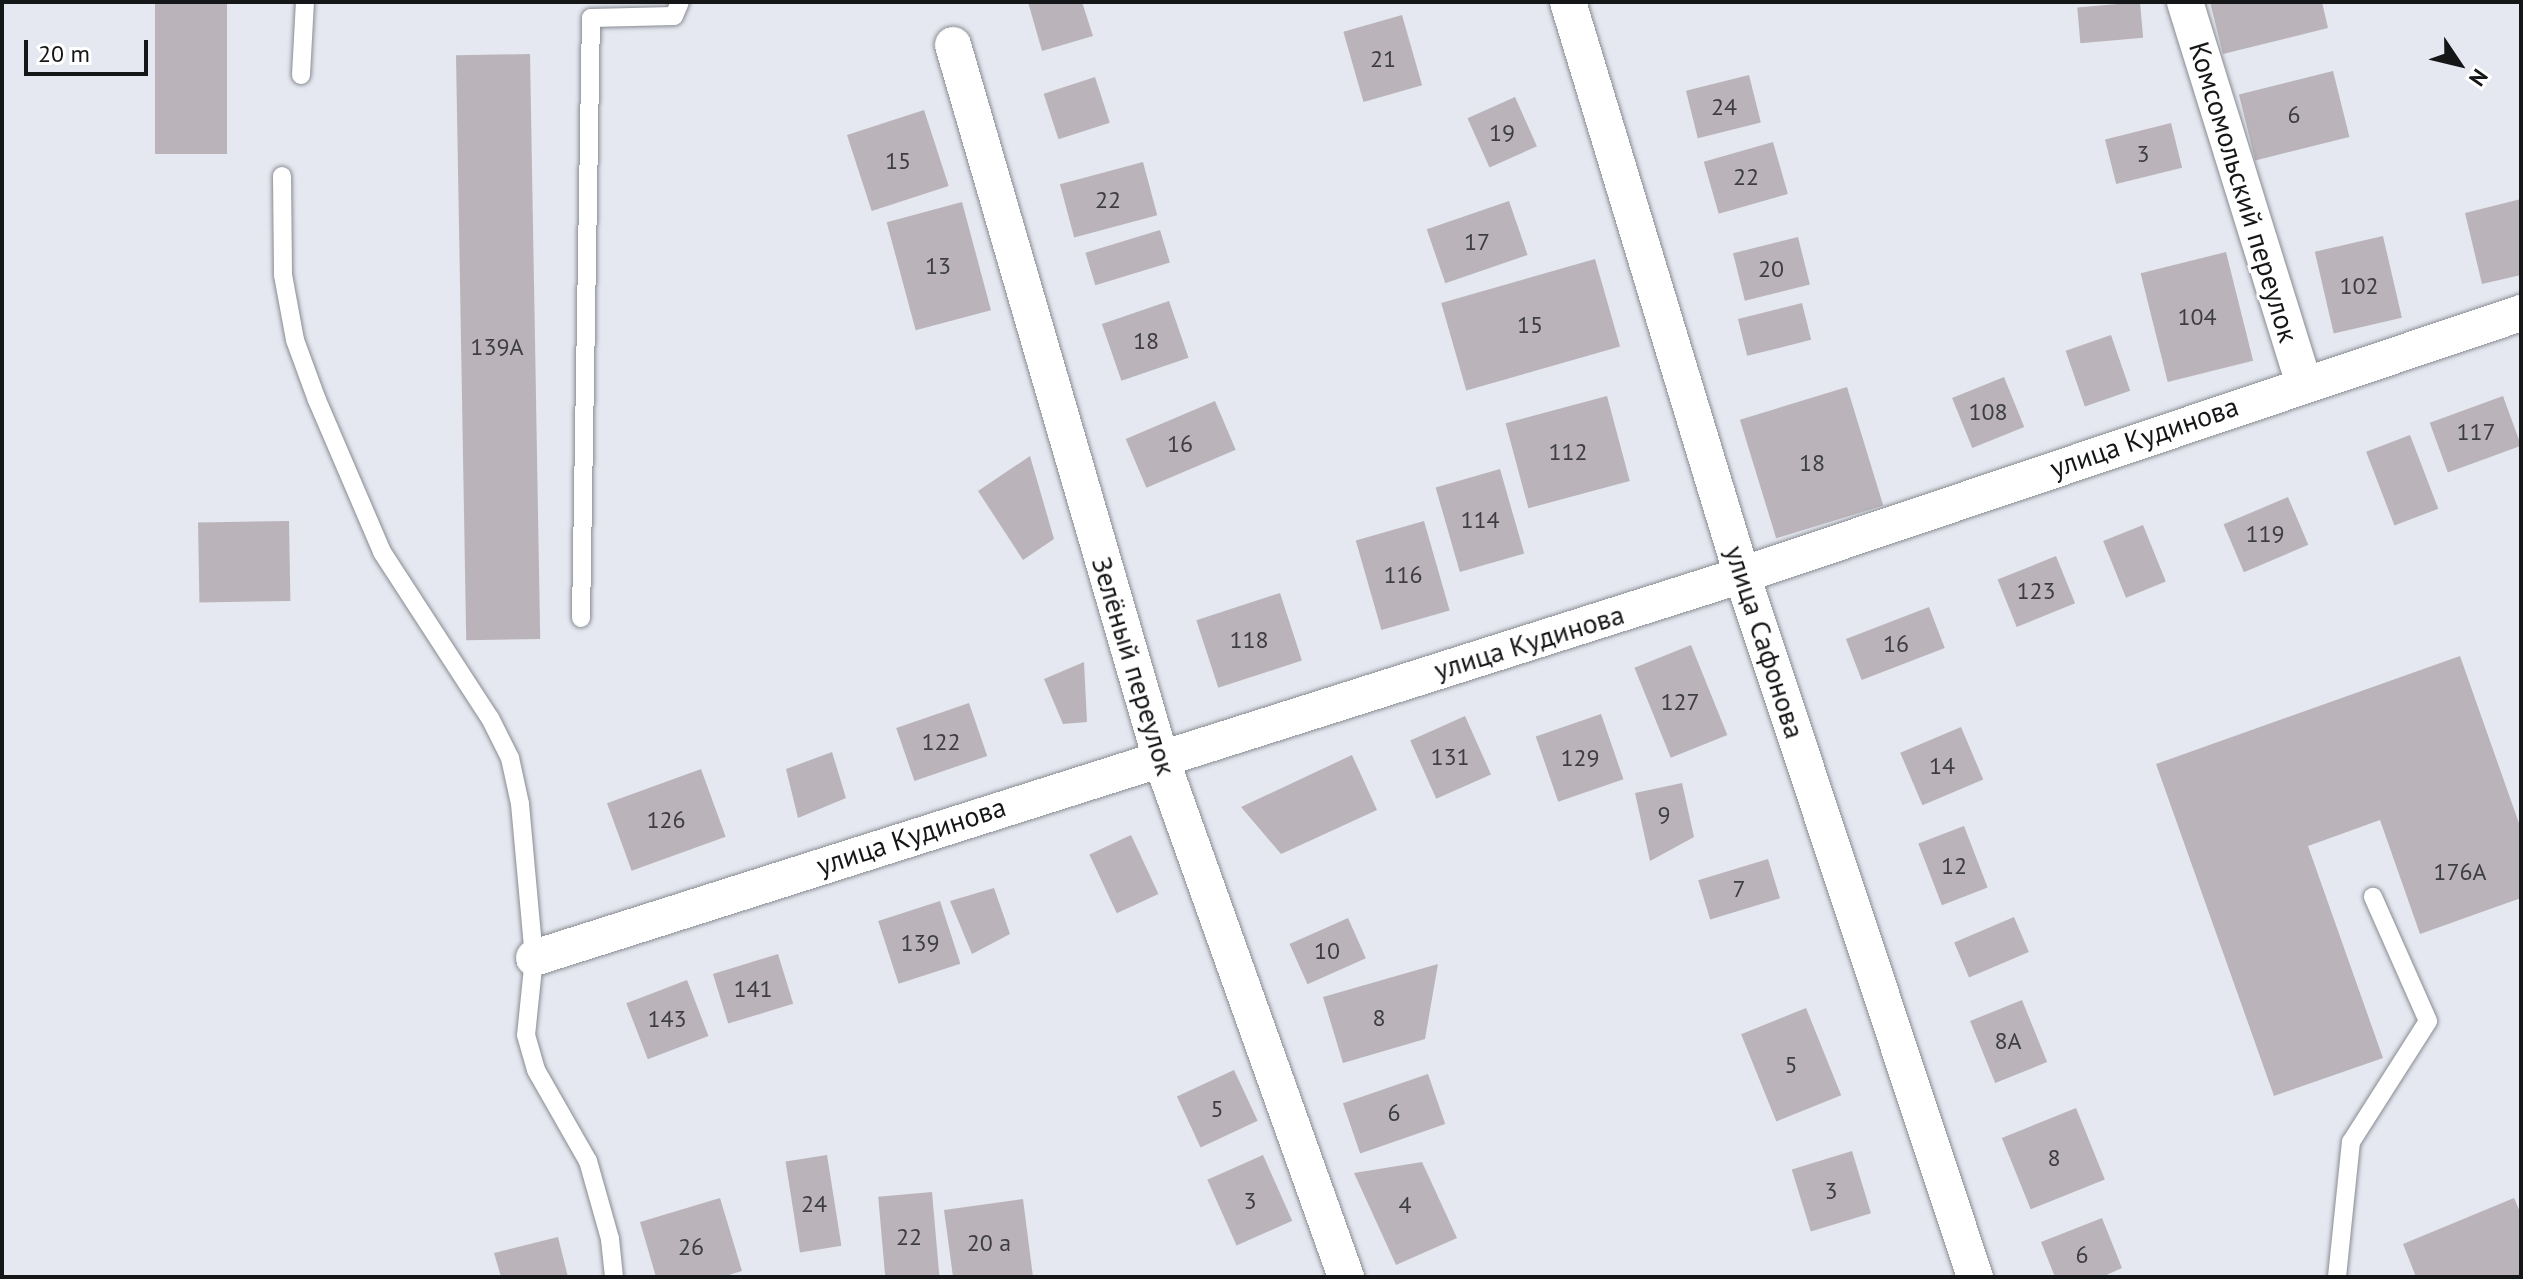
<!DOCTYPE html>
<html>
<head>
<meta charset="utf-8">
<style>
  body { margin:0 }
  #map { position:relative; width:2523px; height:1279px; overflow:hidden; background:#e5e8f0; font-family:"PT Sans",sans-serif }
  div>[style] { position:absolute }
  .building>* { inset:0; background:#bab4ba; transform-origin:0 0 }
  .roads { filter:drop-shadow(0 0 2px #888b92) drop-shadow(0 0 2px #888b92) }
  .service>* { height:18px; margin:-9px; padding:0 9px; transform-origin:9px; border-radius:9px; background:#fff }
  .minor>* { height:36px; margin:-18px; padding:0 18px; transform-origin:18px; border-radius:18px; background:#fff }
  span { translate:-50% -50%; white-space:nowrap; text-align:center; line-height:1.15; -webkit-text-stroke:6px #fff; paint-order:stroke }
  .number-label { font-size:24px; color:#3e3e40 }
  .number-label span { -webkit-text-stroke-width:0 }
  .street-label { font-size:28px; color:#151618 }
  .frame { position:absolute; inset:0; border:4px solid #151618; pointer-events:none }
  .north { position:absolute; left:2419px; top:24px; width:80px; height:80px; -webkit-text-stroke:6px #fff; paint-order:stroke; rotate:125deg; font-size:22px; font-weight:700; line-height:32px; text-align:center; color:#151618 }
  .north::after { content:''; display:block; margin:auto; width:28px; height:36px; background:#151618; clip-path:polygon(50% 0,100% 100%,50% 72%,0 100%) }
  .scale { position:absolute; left:24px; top:40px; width:124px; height:36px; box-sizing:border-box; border:4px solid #151618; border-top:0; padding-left:10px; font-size:24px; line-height:28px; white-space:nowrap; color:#151618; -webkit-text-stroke:6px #fff; paint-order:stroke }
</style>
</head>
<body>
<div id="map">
  <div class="building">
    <div style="left:155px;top:2px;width:72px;height:152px"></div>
    <div style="clip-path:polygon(1028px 2px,1082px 2px,1093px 36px,1042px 51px)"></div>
    <div style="left:2140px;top:2px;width:36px;height:63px;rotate:85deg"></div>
    <div style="clip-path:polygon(2210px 2px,2322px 2px,2328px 28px,2223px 54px)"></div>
    <div style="left:1402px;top:15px;width:73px;height:61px;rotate:74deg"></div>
    <div style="left:530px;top:54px;width:585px;height:74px;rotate:89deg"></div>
    <div style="left:2333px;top:71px;width:68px;height:97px;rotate:76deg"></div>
    <div style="left:1749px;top:75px;width:49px;height:65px;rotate:76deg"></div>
    <div style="left:1095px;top:77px;width:48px;height:54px;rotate:72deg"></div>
    <div style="left:1515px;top:97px;width:54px;height:52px;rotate:66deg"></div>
    <div style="left:924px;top:110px;width:80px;height:81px;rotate:72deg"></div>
    <div style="left:2171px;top:123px;width:46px;height:68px;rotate:76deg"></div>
    <div style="left:1773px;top:142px;width:54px;height:72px;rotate:74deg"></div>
    <div style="left:1143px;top:162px;width:55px;height:86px;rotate:75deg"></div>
    <div style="clip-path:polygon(2521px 199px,2521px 275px,2482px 284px,2465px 213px)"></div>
    <div style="left:1509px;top:201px;width:57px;height:87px;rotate:71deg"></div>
    <div style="left:962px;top:202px;width:112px;height:78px;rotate:75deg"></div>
    <div style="left:1160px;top:230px;width:34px;height:78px;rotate:73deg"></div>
    <div style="left:2383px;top:236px;width:84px;height:70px;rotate:77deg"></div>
    <div style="left:1798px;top:237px;width:49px;height:67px;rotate:76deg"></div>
    <div style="left:2226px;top:252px;width:112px;height:88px;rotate:76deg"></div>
    <div style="left:1595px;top:259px;width:91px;height:160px;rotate:74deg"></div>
    <div style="left:1169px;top:301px;width:60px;height:71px;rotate:71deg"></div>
    <div style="left:1802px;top:303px;width:38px;height:66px;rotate:76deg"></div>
    <div style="left:2111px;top:335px;width:59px;height:48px;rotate:71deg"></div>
    <div style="left:2004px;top:377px;width:54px;height:56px;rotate:68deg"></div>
    <div style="left:1847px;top:387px;width:124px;height:112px;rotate:73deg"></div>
    <div style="left:1607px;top:396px;width:88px;height:105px;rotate:75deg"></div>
    <div style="left:2503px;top:396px;width:53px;height:78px;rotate:70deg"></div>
    <div style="left:1215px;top:401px;width:53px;height:97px;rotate:67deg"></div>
    <div style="left:2410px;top:435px;width:79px;height:47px;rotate:69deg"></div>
    <div style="clip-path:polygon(1030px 456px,1054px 539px,1023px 560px,978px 491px)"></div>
    <div style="left:1500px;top:469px;width:88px;height:67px;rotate:74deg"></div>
    <div style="left:2288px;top:497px;width:52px;height:70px;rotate:67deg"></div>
    <div style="left:289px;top:521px;width:80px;height:91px;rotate:89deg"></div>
    <div style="left:1424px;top:521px;width:93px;height:71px;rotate:74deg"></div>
    <div style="left:2143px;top:525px;width:61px;height:43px;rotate:68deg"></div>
    <div style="left:2056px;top:556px;width:51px;height:63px;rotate:68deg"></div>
    <div style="left:1280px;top:593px;width:71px;height:88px;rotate:72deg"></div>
    <div style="left:1929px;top:607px;width:44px;height:89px;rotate:69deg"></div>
    <div style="left:1691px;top:645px;width:97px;height:61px;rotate:68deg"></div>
    <div style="clip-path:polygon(2460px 656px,2521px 829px,2521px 898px,2420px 934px,2380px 820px,2308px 846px,2383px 1058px,2274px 1096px,2156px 764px)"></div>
    <div style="clip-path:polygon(1084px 662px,1087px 722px,1063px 724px,1044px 679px)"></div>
    <div style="left:969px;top:703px;width:56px;height:77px;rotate:71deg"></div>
    <div style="left:1601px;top:714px;width:69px;height:69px;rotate:71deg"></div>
    <div style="left:1465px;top:716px;width:64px;height:60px;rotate:66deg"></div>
    <div style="left:1961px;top:727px;width:57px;height:66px;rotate:67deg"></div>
    <div style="clip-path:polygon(832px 752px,846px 798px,798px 818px,786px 769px)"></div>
    <div style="clip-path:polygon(1352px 755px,1377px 810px,1281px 854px,1241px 807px)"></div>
    <div style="left:701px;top:769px;width:72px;height:100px;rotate:70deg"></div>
    <div style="clip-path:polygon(1682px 783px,1694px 837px,1650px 861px,1635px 793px)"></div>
    <div style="left:1964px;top:826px;width:66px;height:49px;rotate:69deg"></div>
    <div style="left:1131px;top:835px;width:65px;height:46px;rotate:65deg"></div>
    <div style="left:1768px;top:859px;width:41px;height:73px;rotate:73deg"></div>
    <div style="clip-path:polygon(994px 888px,1010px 934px,972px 954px,950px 901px)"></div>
    <div style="left:940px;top:901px;width:66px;height:65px;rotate:72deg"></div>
    <div style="left:2014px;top:917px;width:38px;height:65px;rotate:67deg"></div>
    <div style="left:1348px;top:918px;width:44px;height:64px;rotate:66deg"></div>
    <div style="left:778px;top:954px;width:52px;height:68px;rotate:73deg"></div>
    <div style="clip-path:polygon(1438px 964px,1425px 1039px,1343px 1063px,1323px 997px)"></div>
    <div style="left:687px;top:980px;width:60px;height:65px;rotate:69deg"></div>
    <div style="left:2022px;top:1000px;width:67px;height:56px;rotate:68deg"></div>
    <div style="left:1806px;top:1008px;width:94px;height:70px;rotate:68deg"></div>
    <div style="left:1234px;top:1070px;width:56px;height:63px;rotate:65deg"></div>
    <div style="left:1428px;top:1074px;width:53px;height:90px;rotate:71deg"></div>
    <div style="left:2076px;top:1108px;width:77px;height:80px;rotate:68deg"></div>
    <div style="left:1852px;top:1151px;width:65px;height:63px;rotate:73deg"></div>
    <div style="left:827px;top:1155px;width:92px;height:42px;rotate:81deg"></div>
    <div style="left:1263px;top:1155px;width:72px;height:61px;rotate:66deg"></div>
    <div style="clip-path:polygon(1422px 1162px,1457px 1238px,1396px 1265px,1354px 1173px)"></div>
    <div style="left:932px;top:1192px;width:85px;height:54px;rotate:85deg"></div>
    <div style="clip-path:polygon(720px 1198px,742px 1271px,722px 1277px,656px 1277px,640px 1222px)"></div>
    <div style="clip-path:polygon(2514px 1198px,2521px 1214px,2521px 1277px,2416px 1277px,2403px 1244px)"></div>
    <div style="clip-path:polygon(1023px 1199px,1033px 1277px,953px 1277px,944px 1210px)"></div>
    <div style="clip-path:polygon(2102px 1218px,2122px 1268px,2102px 1277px,2055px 1277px,2041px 1242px)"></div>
    <div style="clip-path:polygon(558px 1237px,568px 1277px,501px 1277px,494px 1253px)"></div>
  </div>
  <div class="roads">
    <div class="service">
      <div style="left:301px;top:75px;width:73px;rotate:-86.9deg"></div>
      <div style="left:282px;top:176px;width:99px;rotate:89.4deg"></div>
      <div style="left:283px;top:275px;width:66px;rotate:79.5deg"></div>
      <div style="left:295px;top:340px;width:64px;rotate:69.9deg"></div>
      <div style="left:317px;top:400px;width:165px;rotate:66.8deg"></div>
      <div style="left:382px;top:552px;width:198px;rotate:57deg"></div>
      <div style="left:490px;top:718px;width:45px;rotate:63.4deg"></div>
      <div style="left:510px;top:758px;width:47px;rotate:77.7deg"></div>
      <div style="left:520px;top:804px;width:155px;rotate:84.8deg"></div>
      <div style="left:534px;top:958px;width:77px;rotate:95.9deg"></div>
      <div style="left:526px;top:1035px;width:36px;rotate:74deg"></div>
      <div style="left:536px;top:1070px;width:105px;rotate:60.3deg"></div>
      <div style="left:588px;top:1161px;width:81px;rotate:74.2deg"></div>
      <div style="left:610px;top:1239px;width:38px;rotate:84deg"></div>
      <div style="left:581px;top:618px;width:600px;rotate:-89.05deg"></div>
      <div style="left:591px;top:18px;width:83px;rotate:-1.4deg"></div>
      <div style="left:674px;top:16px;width:15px;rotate:-67deg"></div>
      <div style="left:2337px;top:1277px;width:136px;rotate:-84.1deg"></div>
      <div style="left:2351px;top:1142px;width:143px;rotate:-57.5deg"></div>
      <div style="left:2428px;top:1021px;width:136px;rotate:-113.9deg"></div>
    </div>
    <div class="minor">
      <div style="left:1568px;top:2px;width:599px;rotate:73.11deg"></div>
      <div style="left:1742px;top:575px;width:740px;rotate:71.64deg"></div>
      <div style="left:2185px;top:2px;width:398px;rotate:72.7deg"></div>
      <div style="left:953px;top:45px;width:741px;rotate:73.77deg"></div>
      <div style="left:1160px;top:756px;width:553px;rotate:70.35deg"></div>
      <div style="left:534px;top:958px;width:1267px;rotate:-17.59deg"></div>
      <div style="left:1742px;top:575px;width:822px;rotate:-18.59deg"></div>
    </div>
  </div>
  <div class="number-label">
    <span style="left:1383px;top:59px">21</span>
    <span style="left:1724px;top:107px">24</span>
    <span style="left:2294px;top:115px">6</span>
    <span style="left:1502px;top:133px">19</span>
    <span style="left:2143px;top:154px">3</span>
    <span style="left:898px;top:161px">15</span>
    <span style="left:1746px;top:177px">22</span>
    <span style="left:1108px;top:200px">22</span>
    <span style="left:1477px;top:242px">17</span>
    <span style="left:938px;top:266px">13</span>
    <span style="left:1771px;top:269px">20</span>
    <span style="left:2359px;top:286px">102</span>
    <span style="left:2197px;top:317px">104</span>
    <span style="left:1530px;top:325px">15</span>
    <span style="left:1146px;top:341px">18</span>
    <span style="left:497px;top:347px">139А</span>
    <span style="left:1988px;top:412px">108</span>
    <span style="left:2476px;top:432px">117</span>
    <span style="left:1180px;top:444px">16</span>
    <span style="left:1568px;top:452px">112</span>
    <span style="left:1812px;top:463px">18</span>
    <span style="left:1480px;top:520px">114</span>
    <span style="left:2265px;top:534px">119</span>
    <span style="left:1403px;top:575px">116</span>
    <span style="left:2036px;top:591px">123</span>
    <span style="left:1249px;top:640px">118</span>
    <span style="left:1896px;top:644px">16</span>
    <span style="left:1680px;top:702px">127</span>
    <span style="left:941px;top:742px">122</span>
    <span style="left:1450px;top:757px">131</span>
    <span style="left:1580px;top:758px">129</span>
    <span style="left:1942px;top:766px">14</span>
    <span style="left:1664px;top:815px">9</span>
    <span style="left:666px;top:820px">126</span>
    <span style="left:1954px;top:866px">12</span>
    <span style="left:2460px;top:872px">176А</span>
    <span style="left:1739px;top:889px">7</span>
    <span style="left:920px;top:943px">139</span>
    <span style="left:1327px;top:951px">10</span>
    <span style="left:753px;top:989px">141</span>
    <span style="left:1379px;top:1018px">8</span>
    <span style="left:667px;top:1019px">143</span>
    <span style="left:2008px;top:1041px">8А</span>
    <span style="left:1791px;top:1065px">5</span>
    <span style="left:1217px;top:1109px">5</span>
    <span style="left:1394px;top:1113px">6</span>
    <span style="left:2054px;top:1158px">8</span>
    <span style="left:1831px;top:1191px">3</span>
    <span style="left:1250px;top:1201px">3</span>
    <span style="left:814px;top:1204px">24</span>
    <span style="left:1405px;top:1205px">4</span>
    <span style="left:909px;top:1237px">22</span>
    <span style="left:989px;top:1243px">20 а</span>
    <span style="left:691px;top:1247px">26</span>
    <span style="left:2082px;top:1255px">6</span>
  </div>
  <div class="street-label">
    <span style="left:2244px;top:192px;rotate:73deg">Комсомольский переулок</span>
    <span style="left:2144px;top:437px;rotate:-19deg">улица Кудинова</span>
    <span style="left:1529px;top:642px;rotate:-17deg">улица Кудинова</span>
    <span style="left:1765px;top:642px;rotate:72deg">улица Сафонова</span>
    <span style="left:1134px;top:666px;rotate:73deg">Зелёный переулок</span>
    <span style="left:911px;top:836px;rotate:-18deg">улица Кудинова</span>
  </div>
  <div class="frame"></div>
  <div class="north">N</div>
  <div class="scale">20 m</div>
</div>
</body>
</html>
